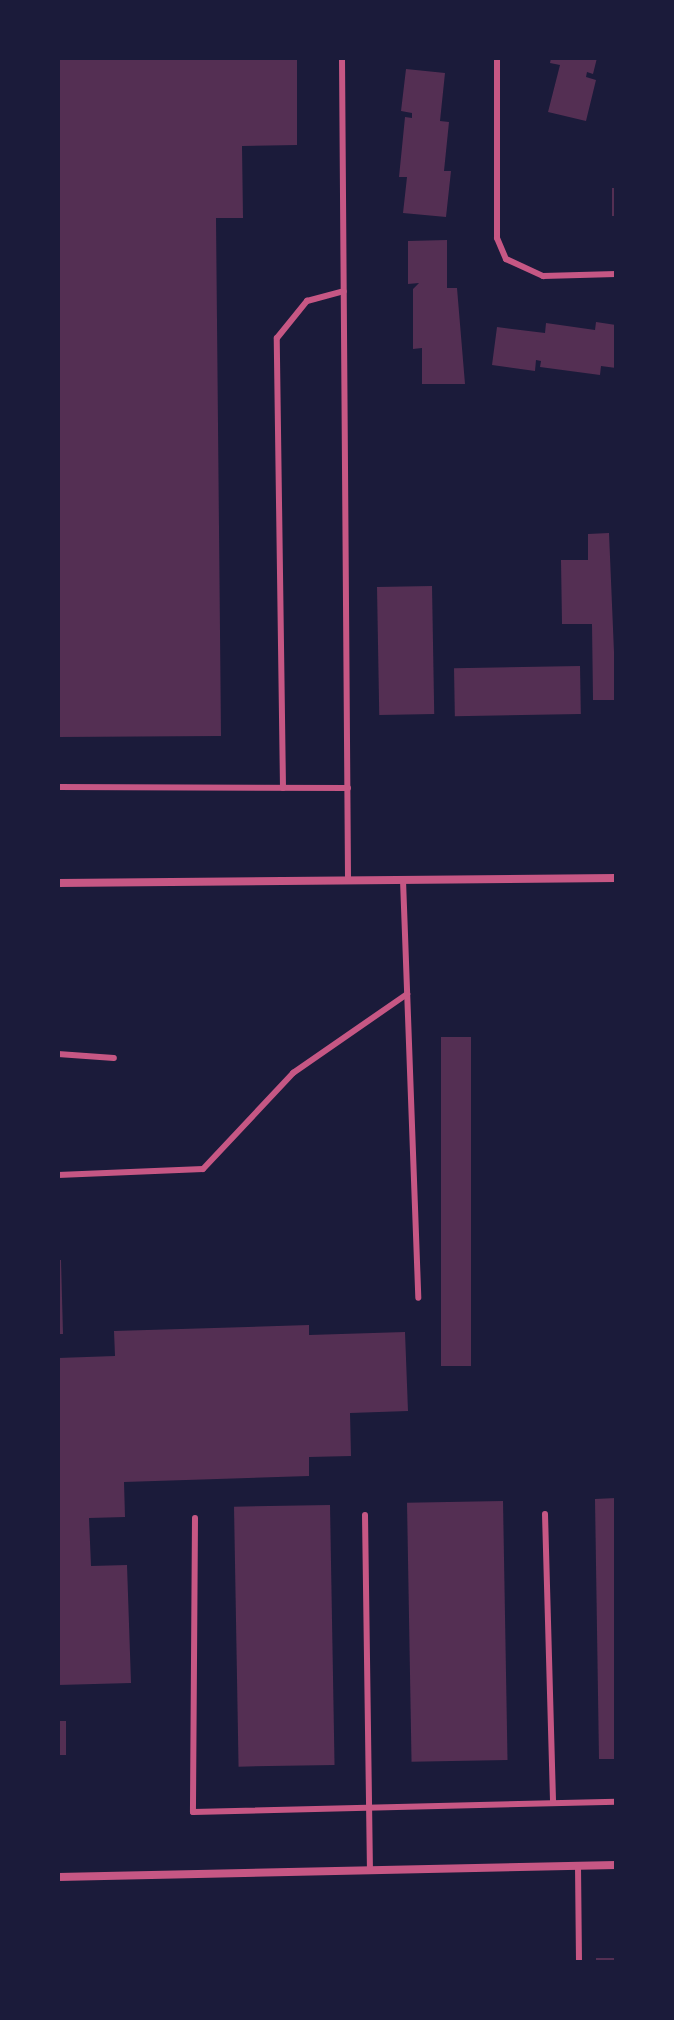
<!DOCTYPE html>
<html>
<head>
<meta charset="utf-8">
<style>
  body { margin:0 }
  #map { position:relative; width:674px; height:2020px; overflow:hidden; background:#1b1b3a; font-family:Arial,sans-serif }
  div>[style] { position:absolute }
  .building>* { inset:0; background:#542f53; transform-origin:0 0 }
  .service>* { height:6px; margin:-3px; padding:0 3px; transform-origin:3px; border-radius:3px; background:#c65784 }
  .minor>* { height:8px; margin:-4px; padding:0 4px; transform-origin:4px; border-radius:4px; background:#c65784 }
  span { translate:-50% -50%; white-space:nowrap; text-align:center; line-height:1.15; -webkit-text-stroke:8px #1b1b3a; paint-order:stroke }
  .frame { position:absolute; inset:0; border:60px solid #1b1b3a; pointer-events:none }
</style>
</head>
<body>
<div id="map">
  <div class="building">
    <div style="clip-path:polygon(58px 58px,297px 58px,297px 145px,242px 146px,243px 218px,216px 218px,221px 736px,58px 737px)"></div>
    <div style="clip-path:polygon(551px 58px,597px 58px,593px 74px,587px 72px,586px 77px,596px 80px,586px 121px,548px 112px,560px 65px,550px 63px)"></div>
    <div style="clip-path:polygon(406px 69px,445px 73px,440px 121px,449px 122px,444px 171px,451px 171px,446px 217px,403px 213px,407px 177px,399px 177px,405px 117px,412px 118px,412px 113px,401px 111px)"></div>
    <div style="left:616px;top:188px;width:28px;height:4px;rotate:90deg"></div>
    <div style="clip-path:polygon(447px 240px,447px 288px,457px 288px,465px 384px,422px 384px,422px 348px,413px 349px,413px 289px,419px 283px,408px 284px,408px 241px)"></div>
    <div style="clip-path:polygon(596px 322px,616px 325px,616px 368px,601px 366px,600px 375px,540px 367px,541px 361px,536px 360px,535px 371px,492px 365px,497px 327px,545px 333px,546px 323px,595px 330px)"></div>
    <div style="clip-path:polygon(609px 533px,616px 700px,593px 700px,592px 624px,562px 624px,561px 560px,588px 560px,588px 534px)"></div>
    <div style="left:432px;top:586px;width:128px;height:55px;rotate:89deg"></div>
    <div style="left:580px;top:666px;width:48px;height:126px;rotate:89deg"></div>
    <div style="left:441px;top:1037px;width:30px;height:329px"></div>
    <div style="clip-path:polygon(58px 1260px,61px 1260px,63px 1334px,58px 1334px)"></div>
    <div style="clip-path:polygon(309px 1325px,309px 1335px,405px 1332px,408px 1411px,350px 1413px,351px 1456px,309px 1457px,309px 1476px,124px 1482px,125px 1517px,89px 1518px,91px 1566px,127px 1565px,131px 1683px,58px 1685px,58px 1358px,115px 1356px,114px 1331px)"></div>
    <div style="clip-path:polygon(616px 1498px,616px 1759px,599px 1759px,595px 1499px)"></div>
    <div style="left:503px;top:1501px;width:259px;height:96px;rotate:89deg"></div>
    <div style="left:330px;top:1505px;width:260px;height:96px;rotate:89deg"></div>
    <div style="left:58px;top:1721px;width:8px;height:34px"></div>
    <div style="left:596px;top:1958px;width:20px;height:4px"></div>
  </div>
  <div class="service">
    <div style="left:342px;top:58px;width:822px;rotate:89.58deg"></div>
    <div style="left:497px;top:58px;width:180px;rotate:90deg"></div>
    <div style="left:497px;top:238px;width:23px;rotate:67deg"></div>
    <div style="left:506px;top:259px;width:41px;rotate:24.7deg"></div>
    <div style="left:543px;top:276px;width:73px;rotate:-1.6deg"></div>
    <div style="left:58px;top:787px;width:290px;rotate:0.2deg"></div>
    <div style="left:283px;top:788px;width:450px;rotate:-90.8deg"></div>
    <div style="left:277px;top:338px;width:48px;rotate:-51deg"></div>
    <div style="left:307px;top:301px;width:38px;rotate:-15deg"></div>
    <div style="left:403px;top:880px;width:418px;rotate:87.9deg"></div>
    <div style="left:58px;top:1054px;width:56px;rotate:4.1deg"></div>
    <div style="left:58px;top:1175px;width:145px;rotate:-2.4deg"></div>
    <div style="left:203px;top:1169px;width:132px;rotate:-46.8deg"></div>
    <div style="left:293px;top:1073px;width:139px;rotate:-34.7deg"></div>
    <div style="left:545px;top:1514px;width:289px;rotate:88.4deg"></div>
    <div style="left:365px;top:1515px;width:356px;rotate:89.2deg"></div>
    <div style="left:195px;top:1518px;width:294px;rotate:90.4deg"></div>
    <div style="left:193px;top:1812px;width:423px;rotate:-1.4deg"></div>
    <div style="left:578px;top:1866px;width:96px;rotate:89.4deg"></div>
  </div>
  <div class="minor">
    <div style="left:58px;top:883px;width:558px;rotate:-0.51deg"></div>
    <div style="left:58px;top:1877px;width:558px;rotate:-1.23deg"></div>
  </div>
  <div class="frame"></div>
</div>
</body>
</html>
